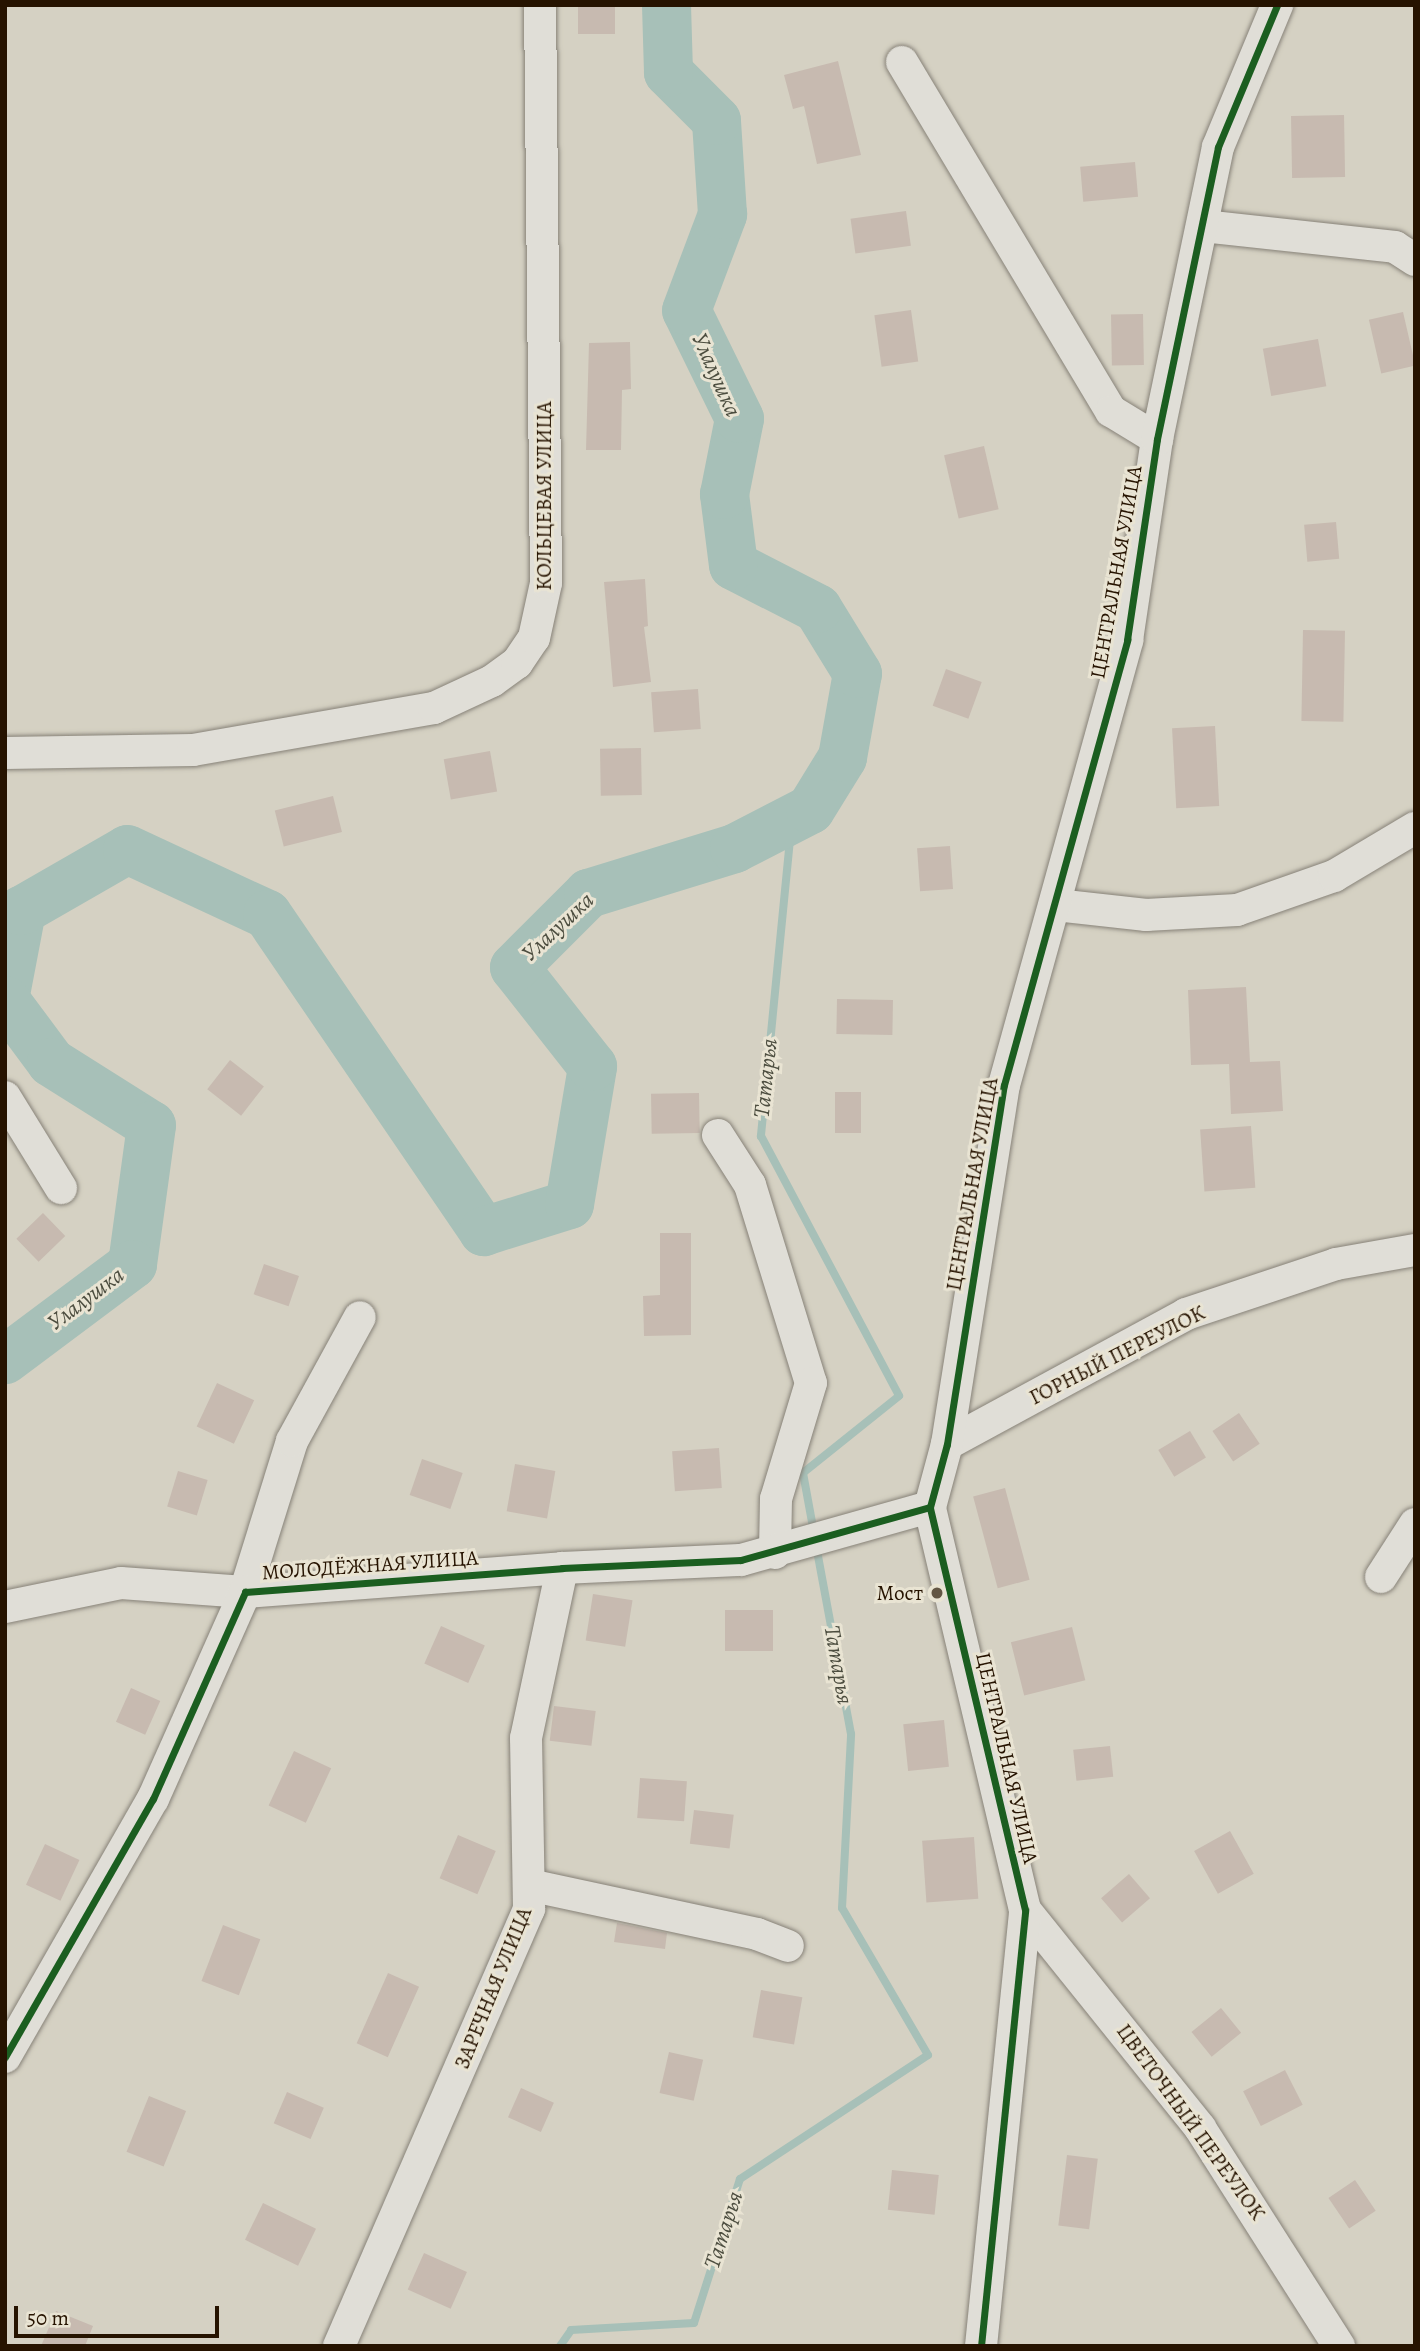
<!DOCTYPE html>
<html>
<head>
<meta charset="utf-8">
<style>
  body { margin:0 }
  #map { position:relative; width:1420px; height:2351px; overflow:hidden; background:#d5d1c3; font-family:Alegreya,serif }
  div>[style] { position:absolute }
  .stream>* { height:8px; margin:-4px; padding:0 4px; transform-origin:4px; border-radius:4px; background:#a7c0b8 }
  .river>* { height:49px; margin:-24.5px; padding:0 24.5px; transform-origin:24.5px; border-radius:24.5px; background:#a7c0b8 }
  .building>* { inset:0; background:#c7bab0; transform-origin:0 0 }
  .roads { filter:drop-shadow(0 0 2px #878278) drop-shadow(0 0 2px #878278) }
  .minor>* { height:32px; margin:-16px; padding:0 16px; transform-origin:16px; border-radius:16px; background:#e0ded7 }
  .cycleway>* { height:7px; margin:-3.5px; padding:0 3.5px; transform-origin:3.5px; border-radius:3.5px; background:#1b5e20 }
  .dots>* { width:19px; height:19px; translate:-50% -50%; box-sizing:border-box; border:4px solid #e9e4d3; border-radius:50% }
  span { translate:-50% -50%; white-space:nowrap; text-align:center; line-height:1.15; -webkit-text-stroke:6px #e9e4d3; paint-order:stroke }
  .street-label { font-size:21px; color:#261300 }
  .poi-label { font-size:21px; color:#261300 }
  .right { translate:-100% -50%; text-align:right }
  .water-label { font-size:23px; color:#4c4d3f; font-style:italic }
  .frame { position:absolute; inset:0; border:7px solid #261300; pointer-events:none }
  .scale { position:absolute; left:14px; top:2306px; width:205px; height:32px; box-sizing:border-box; border:4px solid #261300; border-top:0; padding-left:9px; font-size:21px; line-height:24px; white-space:nowrap; color:#261300; -webkit-text-stroke:5px #e9e4d3; paint-order:stroke }
</style>
</head>
<body>
<div id="map">
  <div class="stream">
    <div style="left:792px;top:819px;width:319px;rotate:95.6deg"></div>
    <div style="left:761px;top:1136px;width:294px;rotate:62deg"></div>
    <div style="left:899px;top:1396px;width:123px;rotate:141.3deg"></div>
    <div style="left:803px;top:1473px;width:61px;rotate:79.6deg"></div>
    <div style="left:560px;top:2346px;width:19px;rotate:-55deg"></div>
    <div style="left:571px;top:2330px;width:123px;rotate:-3.3deg"></div>
    <div style="left:694px;top:2323px;width:151px;rotate:-72.3deg"></div>
    <div style="left:740px;top:2179px;width:225px;rotate:-33.4deg"></div>
    <div style="left:928px;top:2055px;width:170px;rotate:-120.3deg"></div>
    <div style="left:842px;top:1908px;width:174px;rotate:-87deg"></div>
    <div style="left:851px;top:1734px;width:191px;rotate:-100.5deg"></div>
  </div>
  <div class="river">
    <div style="left:5px;top:994px;width:86px;rotate:-79.2deg"></div>
    <div style="left:21px;top:910px;width:122px;rotate:-29.9deg"></div>
    <div style="left:127px;top:849px;width:154px;rotate:24.9deg"></div>
    <div style="left:267px;top:914px;width:384px;rotate:55.7deg"></div>
    <div style="left:483px;top:1231px;width:90px;rotate:-17.4deg"></div>
    <div style="left:569px;top:1204px;width:140px;rotate:-80.5deg"></div>
    <div style="left:592px;top:1066px;width:126px;rotate:-128.2deg"></div>
    <div style="left:514px;top:967px;width:105px;rotate:-45deg"></div>
    <div style="left:588px;top:893px;width:153px;rotate:-17.1deg"></div>
    <div style="left:734px;top:848px;width:85px;rotate:-27.2deg"></div>
    <div style="left:810px;top:809px;width:61px;rotate:-58.4deg"></div>
    <div style="left:842px;top:757px;width:85px;rotate:-79.9deg"></div>
    <div style="left:857px;top:673px;width:76px;rotate:-121.6deg"></div>
    <div style="left:817px;top:608px;width:94px;rotate:-152.9deg"></div>
    <div style="left:733px;top:565px;width:72px;rotate:-97.2deg"></div>
    <div style="left:724px;top:494px;width:77px;rotate:-78.8deg"></div>
    <div style="left:739px;top:418px;width:120px;rotate:-116.1deg"></div>
    <div style="left:686px;top:310px;width:103px;rotate:-69.4deg"></div>
    <div style="left:722px;top:214px;width:94px;rotate:-93.7deg"></div>
    <div style="left:716px;top:120px;width:68px;rotate:-135deg"></div>
    <div style="left:668px;top:72px;width:67px;rotate:-91.7deg"></div>
    <div style="left:5px;top:1000px;width:77px;rotate:53.4deg"></div>
    <div style="left:51px;top:1062px;width:118px;rotate:32.2deg"></div>
    <div style="left:151px;top:1125px;width:140px;rotate:97.8deg"></div>
    <div style="left:132px;top:1264px;width:159px;rotate:143.2deg"></div>
  </div>
  <div class="building">
    <div style="left:578px;top:5px;width:37px;height:29px"></div>
    <div style="clip-path:polygon(838px 61px,861px 155px,817px 164px,804px 106px,793px 109px,784px 75px)"></div>
    <div style="left:1344px;top:115px;width:62px;height:53px;rotate:89deg"></div>
    <div style="left:1135px;top:162px;width:35px;height:55px;rotate:85deg"></div>
    <div style="left:906px;top:211px;width:35px;height:56px;rotate:82deg"></div>
    <div style="left:911px;top:310px;width:52px;height:37px;rotate:82deg"></div>
    <div style="left:1403px;top:312px;width:55px;height:35px;rotate:77deg"></div>
    <div style="left:1143px;top:314px;width:51px;height:32px;rotate:89deg"></div>
    <div style="left:1318px;top:339px;width:48px;height:56px;rotate:80deg"></div>
    <div style="clip-path:polygon(630px 342px,631px 389px,622px 390px,621px 450px,586px 450px,589px 343px)"></div>
    <div style="left:984px;top:446px;width:65px;height:41px;rotate:77deg"></div>
    <div style="left:1336px;top:522px;width:37px;height:32px;rotate:85deg"></div>
    <div style="clip-path:polygon(645px 579px,648px 626px,644px 627px,651px 682px,613px 687px,604px 582px)"></div>
    <div style="left:1303px;top:630px;width:42px;height:91px;rotate:1deg"></div>
    <div style="left:946px;top:669px;width:38px;height:39px;rotate:20deg"></div>
    <div style="left:698px;top:689px;width:40px;height:47px;rotate:86deg"></div>
    <div style="left:1215px;top:726px;width:80px;height:43px;rotate:87deg"></div>
    <div style="left:641px;top:748px;width:47px;height:41px;rotate:89deg"></div>
    <div style="left:490px;top:751px;width:41px;height:47px;rotate:80deg"></div>
    <div style="left:333px;top:796px;width:37px;height:60px;rotate:76deg"></div>
    <div style="left:950px;top:846px;width:43px;height:33px;rotate:86deg"></div>
    <div style="clip-path:polygon(1246px 987px,1250px 1062px,1280px 1061px,1283px 1111px,1231px 1114px,1229px 1064px,1191px 1065px,1188px 990px)"></div>
    <div style="left:837px;top:999px;width:56px;height:35px;rotate:1deg"></div>
    <div style="left:230px;top:1060px;width:43px;height:37px;rotate:38deg"></div>
    <div style="left:835px;top:1092px;width:26px;height:41px"></div>
    <div style="left:699px;top:1093px;width:40px;height:48px;rotate:89deg"></div>
    <div style="left:1251px;top:1126px;width:62px;height:51px;rotate:86deg"></div>
    <div style="left:43px;top:1213px;width:32px;height:37px;rotate:46deg"></div>
    <div style="clip-path:polygon(660px 1233px,691px 1233px,691px 1335px,644px 1336px,643px 1296px,660px 1295px)"></div>
    <div style="left:264px;top:1264px;width:37px;height:32px;rotate:19deg"></div>
    <div style="left:217px;top:1383px;width:41px;height:48px;rotate:25deg"></div>
    <div style="left:1239px;top:1413px;width:37px;height:32px;rotate:56deg"></div>
    <div style="left:1190px;top:1431px;width:31px;height:37px;rotate:59deg"></div>
    <div style="left:719px;top:1448px;width:40px;height:47px;rotate:86deg"></div>
    <div style="left:422px;top:1459px;width:43px;height:38px;rotate:19deg"></div>
    <div style="left:515px;top:1464px;width:41px;height:48px;rotate:10deg"></div>
    <div style="left:178px;top:1471px;width:31px;height:37px;rotate:17deg"></div>
    <div style="left:1005px;top:1488px;width:95px;height:33px;rotate:75deg"></div>
    <div style="left:593px;top:1594px;width:40px;height:47px;rotate:9deg"></div>
    <div style="left:725px;top:1610px;width:48px;height:41px"></div>
    <div style="left:441px;top:1626px;width:48px;height:41px;rotate:24deg"></div>
    <div style="left:1072px;top:1627px;width:55px;height:63px;rotate:76deg"></div>
    <div style="left:131px;top:1688px;width:32px;height:37px;rotate:24deg"></div>
    <div style="left:554px;top:1706px;width:42px;height:35px;rotate:7deg"></div>
    <div style="left:944px;top:1720px;width:47px;height:41px;rotate:84deg"></div>
    <div style="left:1110px;top:1746px;width:31px;height:37px;rotate:84deg"></div>
    <div style="left:294px;top:1751px;width:41px;height:60px;rotate:25deg"></div>
    <div style="left:640px;top:1778px;width:47px;height:40px;rotate:4deg"></div>
    <div style="left:694px;top:1810px;width:40px;height:34px;rotate:7deg"></div>
    <div style="left:1230px;top:1831px;width:49px;height:41px;rotate:61deg"></div>
    <div style="left:458px;top:1835px;width:41px;height:47px;rotate:23deg"></div>
    <div style="left:974px;top:1837px;width:62px;height:52px;rotate:86deg"></div>
    <div style="left:45px;top:1844px;width:38px;height:45px;rotate:25deg"></div>
    <div style="left:1129px;top:1874px;width:32px;height:37px;rotate:49deg"></div>
    <div style="clip-path:polygon(617px 1923px,667px 1933px,665px 1949px,614px 1942px)"></div>
    <div style="left:223px;top:1925px;width:40px;height:60px;rotate:21deg"></div>
    <div style="left:388px;top:1973px;width:34px;height:77px;rotate:24deg"></div>
    <div style="left:761px;top:1990px;width:42px;height:48px;rotate:10deg"></div>
    <div style="left:1221px;top:2008px;width:32px;height:38px;rotate:51deg"></div>
    <div style="left:669px;top:2052px;width:35px;height:42px;rotate:13deg"></div>
    <div style="left:1285px;top:2070px;width:39px;height:47px;rotate:63deg"></div>
    <div style="left:521px;top:2088px;width:36px;height:32px;rotate:24deg"></div>
    <div style="left:287px;top:2092px;width:40px;height:34px;rotate:23deg"></div>
    <div style="left:149px;top:2096px;width:40px;height:60px;rotate:22deg"></div>
    <div style="left:1067px;top:2155px;width:31px;height:71px;rotate:7deg"></div>
    <div style="left:892px;top:2170px;width:47px;height:40px;rotate:6deg"></div>
    <div style="left:1355px;top:2180px;width:37px;height:32px;rotate:56deg"></div>
    <div style="left:263px;top:2203px;width:59px;height:41px;rotate:26deg"></div>
    <div style="left:424px;top:2253px;width:47px;height:40px;rotate:24deg"></div>
    <div style="clip-path:polygon(56px 2311px,93px 2326px,85px 2346px,41px 2346px)"></div>
  </div>
  <div class="roads">
    <div class="minor">
      <div style="left:902px;top:62px;width:407px;rotate:59.1deg"></div>
      <div style="left:1111px;top:411px;width:54px;rotate:31.3deg"></div>
      <div style="left:1203px;top:226px;width:193px;rotate:6.2deg"></div>
      <div style="left:1395px;top:247px;width:24px;rotate:33deg"></div>
      <div style="left:5px;top:753px;width:188px;rotate:-0.9deg"></div>
      <div style="left:193px;top:750px;width:245px;rotate:-9.9deg"></div>
      <div style="left:434px;top:708px;width:64px;rotate:-25deg"></div>
      <div style="left:492px;top:681px;width:31px;rotate:-36deg"></div>
      <div style="left:517px;top:663px;width:30px;rotate:-56deg"></div>
      <div style="left:534px;top:638px;width:56px;rotate:-77.7deg"></div>
      <div style="left:546px;top:583px;width:578px;rotate:-90.59deg"></div>
      <div style="left:1056px;top:905px;width:91px;rotate:6.3deg"></div>
      <div style="left:1146px;top:915px;width:91px;rotate:-3.1deg"></div>
      <div style="left:1237px;top:910px;width:103px;rotate:-19.3deg"></div>
      <div style="left:1334px;top:876px;width:94px;rotate:-30.7deg"></div>
      <div style="left:5px;top:1097px;width:107px;rotate:58.4deg"></div>
      <div style="left:718px;top:1135px;width:59px;rotate:57.4deg"></div>
      <div style="left:750px;top:1185px;width:207px;rotate:72.9deg"></div>
      <div style="left:811px;top:1383px;width:121px;rotate:106.8deg"></div>
      <div style="left:776px;top:1499px;width:54px;rotate:91.1deg"></div>
      <div style="left:947px;top:1444px;width:272px;rotate:-28.5deg"></div>
      <div style="left:1186px;top:1314px;width:158px;rotate:-18.4deg"></div>
      <div style="left:1336px;top:1264px;width:80px;rotate:-10deg"></div>
      <div style="left:1381px;top:1577px;width:63px;rotate:-57.3deg"></div>
      <div style="left:5px;top:1607px;width:118px;rotate:-11.7deg"></div>
      <div style="left:121px;top:1583px;width:124px;rotate:4.2deg"></div>
      <div style="left:245px;top:1592px;width:158px;rotate:-72.7deg"></div>
      <div style="left:292px;top:1441px;width:141px;rotate:-61.3deg"></div>
      <div style="left:529px;top:1885px;width:233px;rotate:12.1deg"></div>
      <div style="left:757px;top:1934px;width:33px;rotate:21deg"></div>
      <div style="left:1025px;top:1910px;width:280px;rotate:51.2deg"></div>
      <div style="left:1200px;top:2128px;width:259px;rotate:57.5deg"></div>
      <div style="left:5px;top:2057px;width:297px;rotate:-60.2deg"></div>
      <div style="left:153px;top:1799px;width:227px;rotate:-66deg"></div>
      <div style="left:245px;top:1592px;width:318px;rotate:-4.3deg"></div>
      <div style="left:562px;top:1568px;width:179px;rotate:-2.6deg"></div>
      <div style="left:741px;top:1560px;width:196px;rotate:-15.7deg"></div>
      <div style="left:339px;top:2346px;width:477px;rotate:-66.5deg"></div>
      <div style="left:529px;top:1909px;width:171px;rotate:-91deg"></div>
      <div style="left:526px;top:1738px;width:174px;rotate:-78deg"></div>
      <div style="left:981px;top:2346px;width:438px;rotate:-84.2deg"></div>
      <div style="left:1025px;top:1910px;width:414px;rotate:-103.3deg"></div>
      <div style="left:930px;top:1507px;width:65px;rotate:-74.9deg"></div>
      <div style="left:947px;top:1444px;width:363px;rotate:-81deg"></div>
      <div style="left:1004px;top:1085px;width:462px;rotate:-74.5deg"></div>
      <div style="left:1127px;top:640px;width:203px;rotate:-81.5deg"></div>
      <div style="left:1157px;top:439px;width:298px;rotate:-78.2deg"></div>
      <div style="left:1218px;top:147px;width:154px;rotate:-67.4deg"></div>
    </div>
  </div>
  <div class="cycleway">
    <div style="left:5px;top:2057px;width:297px;rotate:-60.2deg"></div>
    <div style="left:153px;top:1799px;width:227px;rotate:-66deg"></div>
    <div style="left:245px;top:1592px;width:318px;rotate:-4.3deg"></div>
    <div style="left:562px;top:1568px;width:179px;rotate:-2.6deg"></div>
    <div style="left:741px;top:1560px;width:196px;rotate:-15.7deg"></div>
    <div style="left:981px;top:2346px;width:438px;rotate:-84.2deg"></div>
    <div style="left:1025px;top:1910px;width:414px;rotate:-103.3deg"></div>
    <div style="left:930px;top:1507px;width:65px;rotate:-74.9deg"></div>
    <div style="left:947px;top:1444px;width:363px;rotate:-81deg"></div>
    <div style="left:1004px;top:1085px;width:462px;rotate:-74.5deg"></div>
    <div style="left:1127px;top:640px;width:203px;rotate:-81.5deg"></div>
    <div style="left:1157px;top:439px;width:298px;rotate:-78.2deg"></div>
    <div style="left:1218px;top:147px;width:154px;rotate:-67.4deg"></div>
  </div>
  <div class="dots">
    <div style="left:937px;top:1593px;background:#635644"></div>
  </div>
  <div class="street-label">
    <span style="left:544px;top:496px;rotate:-90deg">КОЛЬЦЕВАЯ УЛИЦА</span>
    <span style="left:1116px;top:572px;rotate:-80deg">ЦЕНТРАЛЬНАЯ УЛИЦА</span>
    <span style="left:972px;top:1184px;rotate:-80deg">ЦЕНТРАЛЬНАЯ УЛИЦА</span>
    <span style="left:1117px;top:1355px;rotate:-27deg">ГОРНЫЙ ПЕРЕУЛОК</span>
    <span style="left:370px;top:1565px;rotate:-4deg">МОЛОДЁЖНАЯ УЛИЦА</span>
    <span style="left:1007px;top:1758px;rotate:77deg">ЦЕНТРАЛЬНАЯ УЛИЦА</span>
    <span style="left:493px;top:1988px;rotate:-68deg">ЗАРЕЧНАЯ УЛИЦА</span>
    <span style="left:1191px;top:2122px;rotate:54deg">ЦВЕТОЧНЫЙ ПЕРЕУЛОК</span>
  </div>
  <div class="poi-label">
    <span class="right" style="left:923px;top:1593px">Мост</span>
  </div>
  <div class="water-label">
    <span style="left:716px;top:375px;rotate:66deg">Улалушка</span>
    <span style="left:558px;top:927px;rotate:-43deg">Улалушка</span>
    <span style="left:766px;top:1078px;rotate:-84deg">Татарья</span>
    <span style="left:86px;top:1299px;rotate:-37deg">Улалушка</span>
    <span style="left:838px;top:1665px;rotate:80deg">Татарья</span>
    <span style="left:724px;top:2230px;rotate:-72deg">Татарья</span>
  </div>
  <div class="frame"></div>
  <div class="scale">50 m</div>
</div>
</body>
</html>
